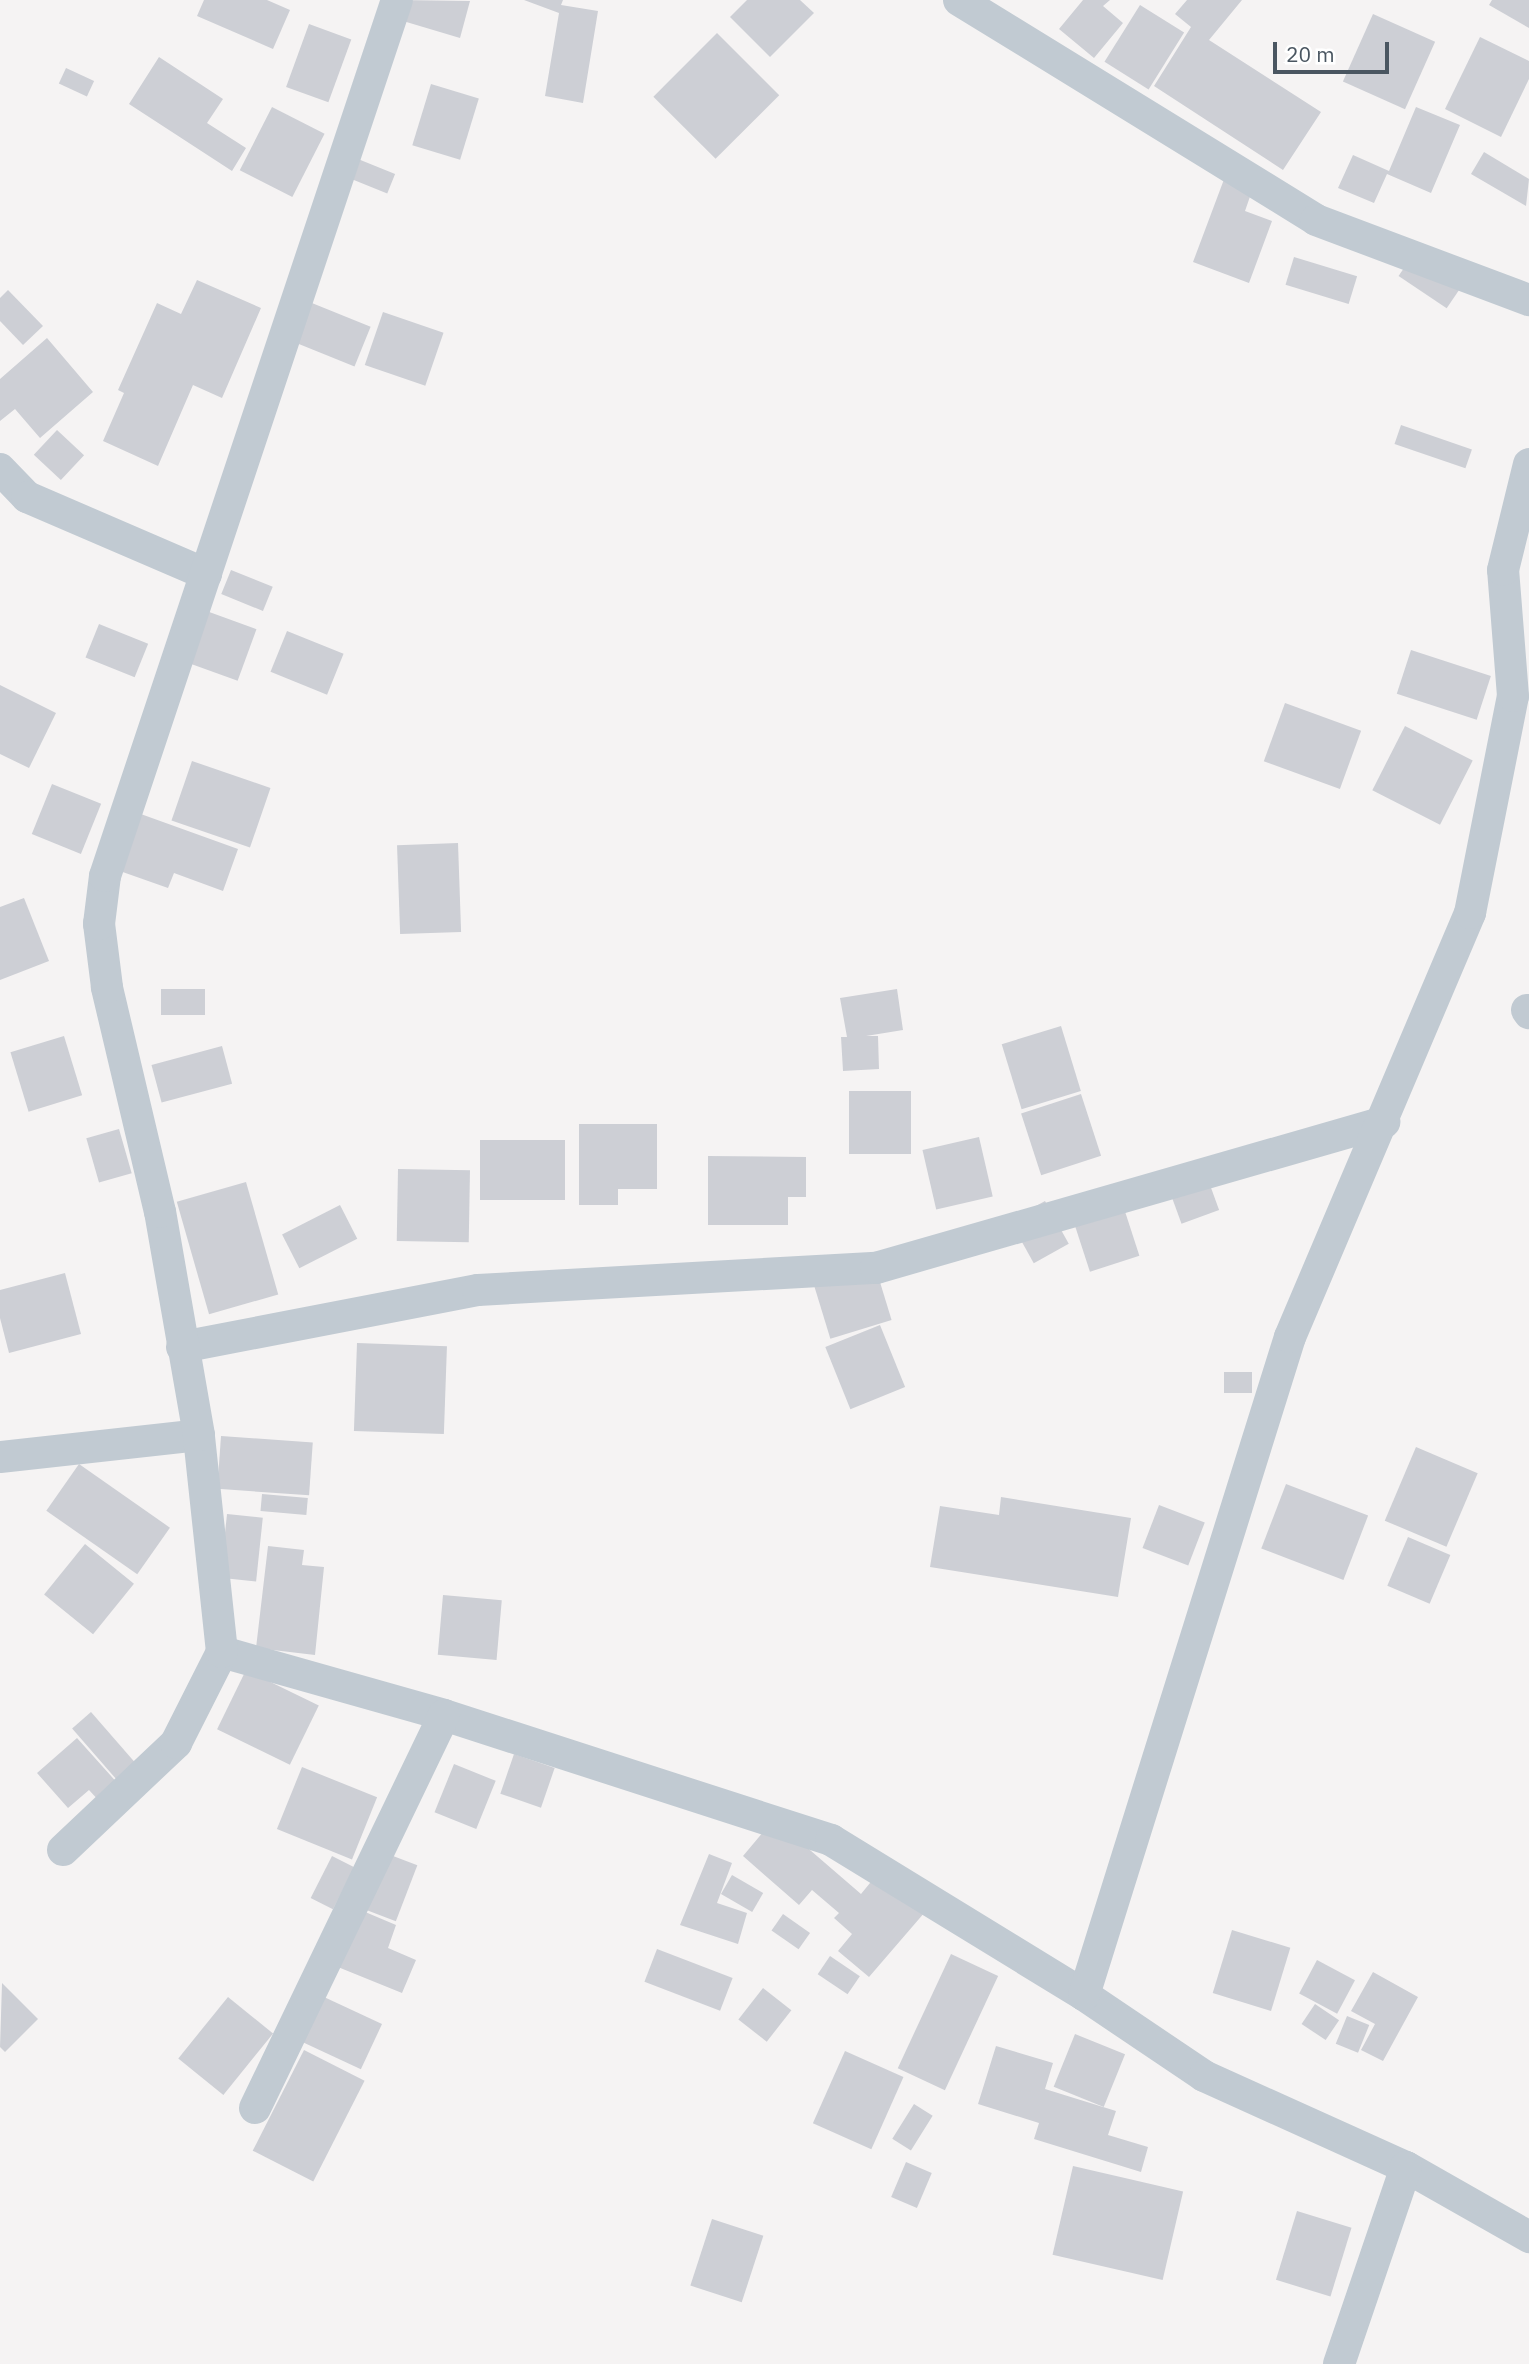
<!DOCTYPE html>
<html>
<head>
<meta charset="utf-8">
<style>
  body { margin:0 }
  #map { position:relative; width:1529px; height:2364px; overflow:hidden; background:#f5f3f3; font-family:"IBM Plex Sans",sans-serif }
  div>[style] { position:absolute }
  .building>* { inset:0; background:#cdcfd5; transform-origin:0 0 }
  .street>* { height:32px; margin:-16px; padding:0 16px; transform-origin:16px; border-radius:16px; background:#c1cad2 }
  span { translate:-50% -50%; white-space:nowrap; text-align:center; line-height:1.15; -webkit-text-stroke:7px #fff; paint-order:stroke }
  .scale { position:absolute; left:1273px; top:42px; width:116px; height:32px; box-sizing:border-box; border:4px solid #4a5661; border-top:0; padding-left:9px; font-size:21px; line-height:24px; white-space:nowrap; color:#4a5661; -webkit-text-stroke:5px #fff; paint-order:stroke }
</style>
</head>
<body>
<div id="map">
  <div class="building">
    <div style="clip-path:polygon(204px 0,267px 0,290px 10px,273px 49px,197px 16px)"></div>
    <div style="clip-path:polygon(398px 0,470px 1px,460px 38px,393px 18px)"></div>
    <div style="clip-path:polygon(524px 0,563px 0,561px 5px,598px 11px,583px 103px,545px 96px,559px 13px)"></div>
    <div style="clip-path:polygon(747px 0,800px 0,814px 13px,770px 57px,730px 17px)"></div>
    <div style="clip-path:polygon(1083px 0,1110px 0,1103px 6px,1123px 23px,1094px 58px,1059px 29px)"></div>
    <div style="clip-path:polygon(1187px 0,1242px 0,1209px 40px,1321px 112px,1283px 170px,1154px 86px,1191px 27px,1175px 14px)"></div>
    <div style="clip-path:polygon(1492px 0,1529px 0,1529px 28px,1489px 5px)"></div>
    <div style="left:1140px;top:5px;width:52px;height:67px;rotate:32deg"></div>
    <div style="left:1373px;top:14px;width:68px;height:74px;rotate:24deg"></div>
    <div style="left:309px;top:24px;width:45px;height:67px;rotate:20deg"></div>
    <div style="left:717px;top:33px;width:88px;height:90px;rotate:45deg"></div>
    <div style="clip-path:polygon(1480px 37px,1529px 61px,1529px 79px,1501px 137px,1445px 109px)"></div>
    <div style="clip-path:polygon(159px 57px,223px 99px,207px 123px,246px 148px,232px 171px,129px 104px)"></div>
    <div style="left:66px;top:68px;width:31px;height:17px;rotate:25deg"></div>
    <div style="left:431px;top:84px;width:50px;height:64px;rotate:17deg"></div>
    <div style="left:272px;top:107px;width:59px;height:71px;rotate:27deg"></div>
    <div style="clip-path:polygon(1416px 107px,1460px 125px,1431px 193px,1387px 174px,1374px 203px,1338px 188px,1353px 155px,1389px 171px)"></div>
    <div style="clip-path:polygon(1484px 152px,1529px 179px,1526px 206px,1471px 174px)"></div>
    <div style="left:358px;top:159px;width:40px;height:21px;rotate:22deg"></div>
    <div style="clip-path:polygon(1226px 174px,1254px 185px,1245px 211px,1272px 221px,1249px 283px,1193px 262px)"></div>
    <div style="left:1412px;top:256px;width:58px;height:24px;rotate:34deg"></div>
    <div style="left:1294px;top:257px;width:66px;height:29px;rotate:17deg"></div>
    <div style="clip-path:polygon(197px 280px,261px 308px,222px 398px,193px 385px,158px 466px,103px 441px,124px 393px,118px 390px,157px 303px,181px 314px)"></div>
    <div style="clip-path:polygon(8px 290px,43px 326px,23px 345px,0 321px,0 298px)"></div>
    <div style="left:302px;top:299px;width:74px;height:43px;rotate:22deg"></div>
    <div style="left:383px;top:312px;width:64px;height:56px;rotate:19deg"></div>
    <div style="clip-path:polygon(47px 338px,93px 392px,40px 438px,15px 409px,0 421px,0 379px)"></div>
    <div style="left:1401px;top:425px;width:75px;height:20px;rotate:19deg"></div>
    <div style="left:57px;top:430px;width:37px;height:34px;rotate:43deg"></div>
    <div style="left:231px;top:570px;width:45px;height:26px;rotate:22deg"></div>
    <div style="left:201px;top:609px;width:59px;height:55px;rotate:20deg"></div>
    <div style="left:99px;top:624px;width:53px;height:36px;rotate:22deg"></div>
    <div style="left:287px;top:631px;width:61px;height:44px;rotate:22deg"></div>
    <div style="left:1411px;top:650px;width:84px;height:46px;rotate:18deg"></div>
    <div style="clip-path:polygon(0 685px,56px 713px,29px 768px,0 754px)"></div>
    <div style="left:1285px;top:703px;width:81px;height:62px;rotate:20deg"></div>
    <div style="left:1405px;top:726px;width:76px;height:72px;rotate:27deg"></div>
    <div style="left:192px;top:761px;width:83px;height:63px;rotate:19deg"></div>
    <div style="left:52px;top:784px;width:53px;height:54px;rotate:22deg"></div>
    <div style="clip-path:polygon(138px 813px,238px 849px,223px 891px,174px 873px,168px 888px,117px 870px)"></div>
    <div style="left:458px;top:843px;width:89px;height:61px;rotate:88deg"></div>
    <div style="clip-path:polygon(24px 898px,49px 961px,0 980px,0 907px)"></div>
    <div style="left:205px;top:989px;width:26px;height:44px;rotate:90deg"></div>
    <div style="clip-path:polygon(897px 989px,903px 1030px,866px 1036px,878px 1036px,879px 1069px,843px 1071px,841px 1037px,847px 1037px,840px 998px)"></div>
    <div style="left:1061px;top:1026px;width:68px;height:62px;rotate:73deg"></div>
    <div style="left:64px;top:1036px;width:62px;height:56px;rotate:73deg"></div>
    <div style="left:222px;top:1046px;width:39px;height:73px;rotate:75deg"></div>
    <div style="left:849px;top:1091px;width:62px;height:63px"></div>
    <div style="left:1081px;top:1094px;width:65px;height:63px;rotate:72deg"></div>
    <div style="clip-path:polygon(579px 1124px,657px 1124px,657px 1189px,618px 1189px,618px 1205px,579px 1205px)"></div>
    <div style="left:119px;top:1129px;width:46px;height:34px;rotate:74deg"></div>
    <div style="left:979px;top:1137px;width:61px;height:58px;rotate:77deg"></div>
    <div style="left:480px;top:1140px;width:85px;height:60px"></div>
    <div style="clip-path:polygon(708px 1156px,806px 1157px,806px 1197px,788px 1197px,788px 1225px,708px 1225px)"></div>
    <div style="left:1202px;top:1163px;width:50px;height:40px;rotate:70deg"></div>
    <div style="left:398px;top:1169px;width:72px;height:72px;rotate:1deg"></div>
    <div style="left:246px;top:1182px;width:117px;height:72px;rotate:74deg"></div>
    <div style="left:1119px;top:1193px;width:66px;height:52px;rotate:72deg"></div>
    <div style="left:1045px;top:1201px;width:49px;height:40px;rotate:61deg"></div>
    <div style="left:340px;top:1205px;width:38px;height:65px;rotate:63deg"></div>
    <div style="left:872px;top:1256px;width:67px;height:64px;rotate:73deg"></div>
    <div style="clip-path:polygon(65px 1273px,81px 1334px,9px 1353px,0 1318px,0 1290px)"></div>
    <div style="left:880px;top:1325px;width:67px;height:59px;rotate:68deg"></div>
    <div style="left:357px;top:1343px;width:90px;height:88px;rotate:2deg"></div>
    <div style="left:1224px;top:1372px;width:28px;height:21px"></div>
    <div style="left:221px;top:1436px;width:92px;height:53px;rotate:4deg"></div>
    <div style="left:1416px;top:1447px;width:67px;height:80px;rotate:23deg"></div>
    <div style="left:79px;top:1464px;width:111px;height:57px;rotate:35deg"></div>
    <div style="left:1286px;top:1484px;width:88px;height:69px;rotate:21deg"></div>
    <div style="left:262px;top:1494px;width:46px;height:17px;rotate:5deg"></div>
    <div style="clip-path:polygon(1001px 1497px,1131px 1518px,1118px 1597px,930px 1567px,940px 1506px,999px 1515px)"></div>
    <div style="left:1159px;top:1505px;width:49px;height:46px;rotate:21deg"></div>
    <div style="left:227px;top:1514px;width:36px;height:64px;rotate:6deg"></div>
    <div style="left:1408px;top:1537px;width:46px;height:53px;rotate:23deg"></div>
    <div style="left:85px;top:1544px;width:63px;height:65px;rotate:39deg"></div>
    <div style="clip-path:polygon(268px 1546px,304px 1550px,302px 1565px,324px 1567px,315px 1655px,256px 1648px)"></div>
    <div style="left:443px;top:1595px;width:59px;height:60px;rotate:5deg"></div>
    <div style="left:246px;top:1670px;width:81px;height:66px;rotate:26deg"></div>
    <div style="left:91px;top:1712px;width:74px;height:25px;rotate:49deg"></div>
    <div style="clip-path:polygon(77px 1738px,120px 1786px,101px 1803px,89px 1790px,68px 1808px,37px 1773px)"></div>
    <div style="left:514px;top:1754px;width:43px;height:42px;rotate:19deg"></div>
    <div style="left:454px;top:1764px;width:45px;height:52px;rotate:22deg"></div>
    <div style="left:302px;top:1767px;width:81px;height:67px;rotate:22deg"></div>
    <div style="clip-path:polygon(774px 1819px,861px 1894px,879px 1872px,925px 1912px,869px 1977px,838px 1951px,852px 1934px,834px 1918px,839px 1913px,812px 1890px,799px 1905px,743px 1856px)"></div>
    <div style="left:380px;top:1851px;width:40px;height:60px;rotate:21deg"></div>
    <div style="clip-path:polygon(709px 1854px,732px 1863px,717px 1903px,747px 1913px,738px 1944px,680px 1925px)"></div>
    <div style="left:332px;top:1856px;width:25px;height:47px;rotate:27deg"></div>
    <div style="left:732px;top:1875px;width:36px;height:22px;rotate:30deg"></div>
    <div style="clip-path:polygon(351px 1906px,396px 1925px,388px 1948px,416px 1960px,402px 1993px,328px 1963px)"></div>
    <div style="left:783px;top:1914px;width:33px;height:20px;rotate:35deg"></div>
    <div style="left:1232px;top:1930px;width:61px;height:66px;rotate:17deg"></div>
    <div style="left:657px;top:1949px;width:81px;height:35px;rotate:21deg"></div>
    <div style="left:951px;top:1954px;width:52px;height:126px;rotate:25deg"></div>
    <div style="left:830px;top:1956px;width:36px;height:22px;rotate:34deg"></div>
    <div style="left:1317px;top:1960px;width:43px;height:38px;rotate:28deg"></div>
    <div style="clip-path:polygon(1373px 1972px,1418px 1997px,1383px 2061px,1361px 2050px,1375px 2024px,1351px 2011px)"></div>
    <div style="clip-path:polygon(2px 1983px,38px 2019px,5px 2052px,0 2047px)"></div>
    <div style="left:763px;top:1988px;width:36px;height:40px;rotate:38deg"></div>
    <div style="left:228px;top:1997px;width:58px;height:79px;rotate:39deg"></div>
    <div style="left:324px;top:1997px;width:64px;height:50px;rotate:25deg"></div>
    <div style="left:1315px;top:2004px;width:29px;height:24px;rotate:34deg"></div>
    <div style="left:1347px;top:2016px;width:24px;height:30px;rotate:22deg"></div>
    <div style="left:1075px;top:2034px;width:54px;height:57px;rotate:22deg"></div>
    <div style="clip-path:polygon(996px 2046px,1053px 2063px,1045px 2089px,1116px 2111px,1108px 2135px,1148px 2147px,1141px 2172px,1034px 2139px,1039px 2123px,978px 2104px)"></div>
    <div style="left:304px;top:2050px;width:68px;height:113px;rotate:27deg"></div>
    <div style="left:845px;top:2051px;width:64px;height:79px;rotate:24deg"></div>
    <div style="left:914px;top:2104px;width:22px;height:41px;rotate:32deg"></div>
    <div style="left:906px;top:2162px;width:28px;height:38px;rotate:23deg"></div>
    <div style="left:1073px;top:2166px;width:113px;height:91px;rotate:13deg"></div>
    <div style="left:1297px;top:2211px;width:57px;height:72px;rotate:17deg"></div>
    <div style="left:712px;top:2219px;width:54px;height:70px;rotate:18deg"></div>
  </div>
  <div class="street">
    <div style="left:959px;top:0;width:419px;rotate:31.6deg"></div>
    <div style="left:1316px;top:220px;width:228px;rotate:20.6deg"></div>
    <div style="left:0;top:469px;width:39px;rotate:46deg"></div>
    <div style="left:27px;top:497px;width:195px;rotate:23.3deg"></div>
    <div style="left:1527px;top:1010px;width:4px;rotate:56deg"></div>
    <div style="left:182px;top:1347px;width:301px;rotate:-10.9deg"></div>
    <div style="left:478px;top:1290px;width:399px;rotate:-3.2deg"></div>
    <div style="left:876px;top:1268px;width:529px;rotate:-16.03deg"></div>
    <div style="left:0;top:1457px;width:200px;rotate:-6.3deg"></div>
    <div style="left:222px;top:1652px;width:231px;rotate:15.8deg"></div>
    <div style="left:444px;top:1715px;width:407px;rotate:17.9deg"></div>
    <div style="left:831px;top:1840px;width:297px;rotate:31.5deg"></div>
    <div style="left:1084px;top:1995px;width:145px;rotate:34deg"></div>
    <div style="left:1204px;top:2076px;width:222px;rotate:24.3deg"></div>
    <div style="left:1406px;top:2167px;width:142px;rotate:29.6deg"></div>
    <div style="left:63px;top:1850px;width:156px;rotate:-43.4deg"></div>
    <div style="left:176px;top:1743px;width:102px;rotate:-63.2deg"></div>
    <div style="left:222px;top:1652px;width:218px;rotate:-96.1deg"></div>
    <div style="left:199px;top:1435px;width:226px;rotate:-99.9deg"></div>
    <div style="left:160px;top:1212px;width:231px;rotate:-103.3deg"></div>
    <div style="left:107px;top:987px;width:64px;rotate:-97.2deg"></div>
    <div style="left:99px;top:924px;width:48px;rotate:-82.9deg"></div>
    <div style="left:105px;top:876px;width:923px;rotate:-71.57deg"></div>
    <div style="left:1084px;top:1995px;width:689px;rotate:-72.62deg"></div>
    <div style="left:1290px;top:1337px;width:461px;rotate:-67deg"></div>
    <div style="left:1470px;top:913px;width:221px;rotate:-78.8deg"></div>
    <div style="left:1513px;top:696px;width:126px;rotate:-94.5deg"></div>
    <div style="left:1503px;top:570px;width:109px;rotate:-76.2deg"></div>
    <div style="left:255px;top:2108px;width:436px;rotate:-64.3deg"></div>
    <div style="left:1339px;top:2364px;width:208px;rotate:-71.2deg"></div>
  </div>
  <div class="scale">20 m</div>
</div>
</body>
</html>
